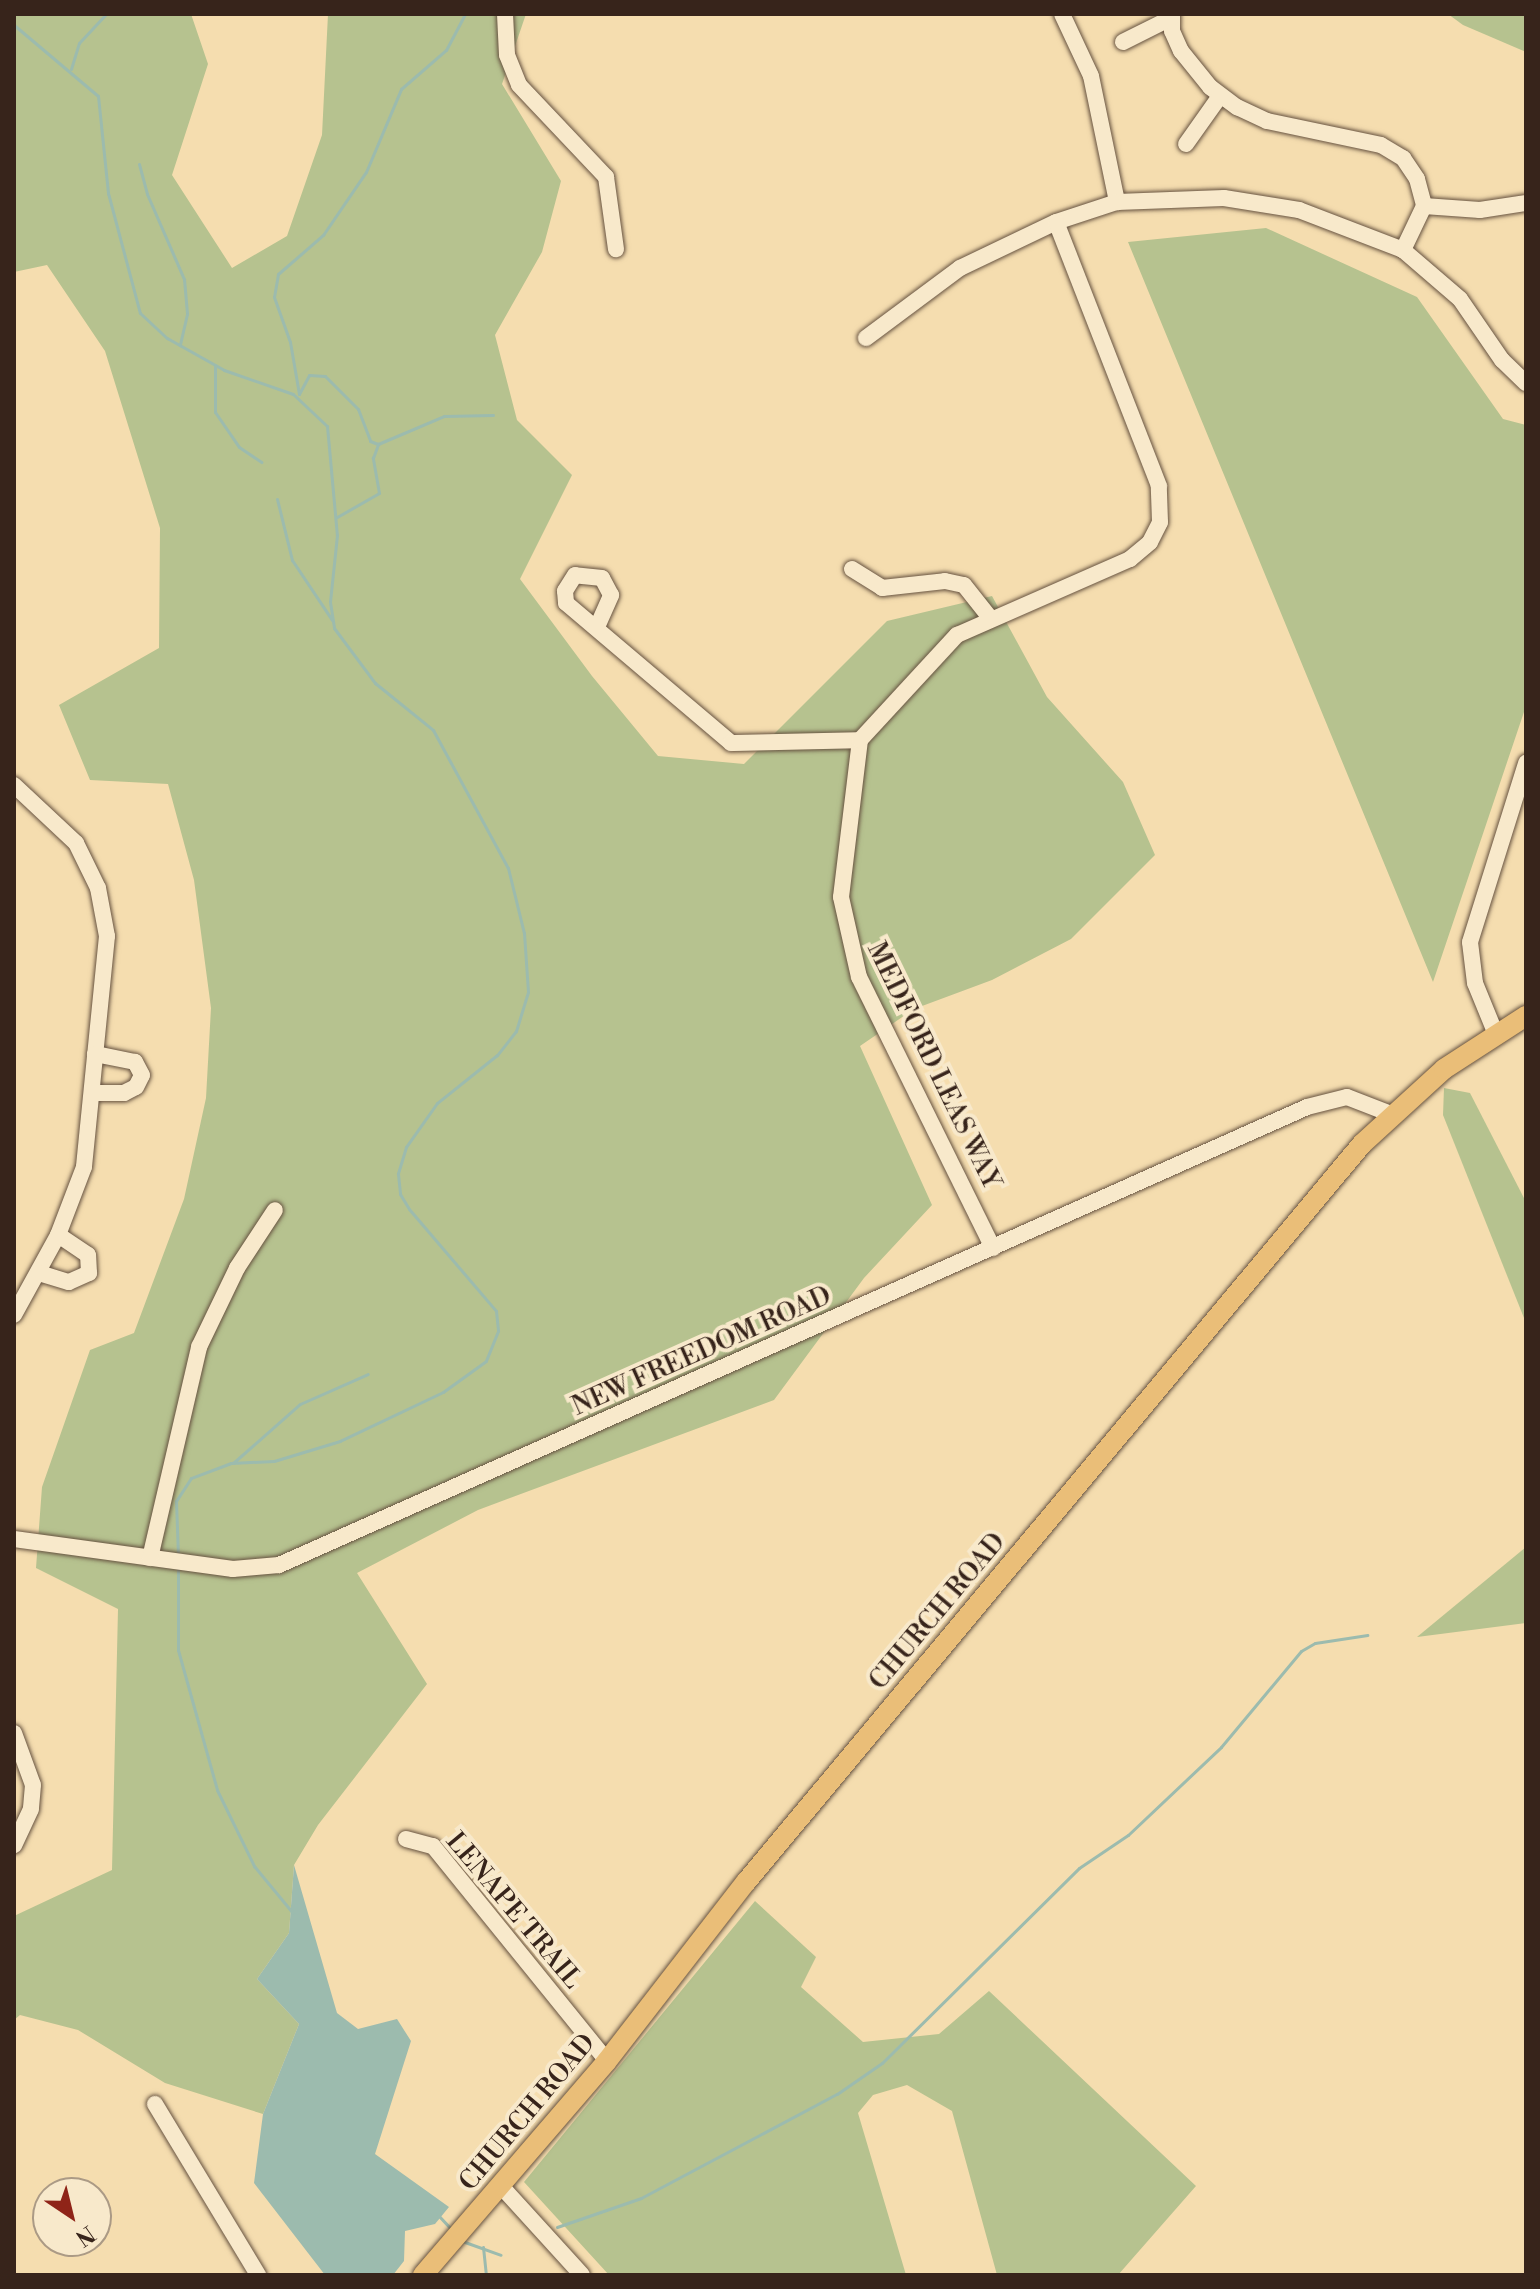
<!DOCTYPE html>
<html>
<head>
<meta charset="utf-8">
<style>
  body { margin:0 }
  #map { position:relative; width:1540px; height:2289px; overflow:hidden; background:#f5ddaf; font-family:"Libre Bodoni",serif }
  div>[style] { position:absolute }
  .green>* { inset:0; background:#b6c28f }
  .water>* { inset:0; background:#9cbbae }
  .stream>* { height:3px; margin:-1.5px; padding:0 1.5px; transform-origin:1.5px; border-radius:1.5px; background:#9cbbae }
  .roads { filter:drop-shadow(0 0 2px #665240) drop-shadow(0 0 2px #665240) }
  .minor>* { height:16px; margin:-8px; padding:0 8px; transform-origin:8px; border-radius:8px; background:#f8e9cb }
  .major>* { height:20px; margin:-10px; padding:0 10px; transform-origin:10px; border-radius:10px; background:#eabe78 }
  span { translate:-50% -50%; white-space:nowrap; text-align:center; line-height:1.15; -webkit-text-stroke:8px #f8e9cb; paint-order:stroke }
  .street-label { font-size:26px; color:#37241b }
  .frame { position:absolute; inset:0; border:16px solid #37241b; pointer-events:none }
  .north { position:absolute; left:32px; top:2177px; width:80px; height:80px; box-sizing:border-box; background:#f8e9cb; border:2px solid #ab9a85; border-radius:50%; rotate:145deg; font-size:22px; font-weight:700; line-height:32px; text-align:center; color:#37241b }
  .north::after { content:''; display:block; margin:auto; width:28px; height:36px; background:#8f2418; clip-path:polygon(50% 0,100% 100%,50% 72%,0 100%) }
</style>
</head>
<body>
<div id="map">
  <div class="green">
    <div style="clip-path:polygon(14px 14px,191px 14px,208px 64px,172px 175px,232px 268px,287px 236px,322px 135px,328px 14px,526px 14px,502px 84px,561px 181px,542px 252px,495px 335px,517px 420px,572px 475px,520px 579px,592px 676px,658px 756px,744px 764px,887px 621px,992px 596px,1047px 697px,1123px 782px,1155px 855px,1071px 939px,992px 980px,914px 1009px,860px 1046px,932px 1205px,864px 1278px,774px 1400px,478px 1510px,357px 1573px,427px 1684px,318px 1825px,294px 1865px,289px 1933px,257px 1979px,299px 2024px,263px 2114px,165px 2083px,78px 2030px,20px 2015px,14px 2020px,14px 1916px,112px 1870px,118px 1609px,36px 1568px,42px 1487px,90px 1350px,134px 1333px,184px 1199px,206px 1098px,211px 1008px,194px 880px,168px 784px,90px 780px,59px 705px,159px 648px,160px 528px,105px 351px,47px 265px,14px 272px)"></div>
    <div style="clip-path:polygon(1448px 14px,1526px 14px,1526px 52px,1463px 25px)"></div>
    <div style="clip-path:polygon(1266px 228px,1417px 297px,1503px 419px,1526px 425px,1526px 706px,1433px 982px,1128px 242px)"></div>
    <div style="clip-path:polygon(1444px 1088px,1470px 1093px,1526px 1202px,1526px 1323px,1443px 1115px)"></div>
    <div style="clip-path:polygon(1526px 1547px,1526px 1623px,1417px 1637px)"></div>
    <div style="clip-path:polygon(755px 1901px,816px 1957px,801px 1987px,863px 2042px,939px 2034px,989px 1991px,1196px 2186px,1118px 2275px,997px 2275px,952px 2111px,907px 2085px,873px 2095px,858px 2113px,906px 2275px,609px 2275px,524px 2182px)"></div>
  </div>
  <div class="water">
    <div style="clip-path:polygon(294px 1865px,337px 2013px,358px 2029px,397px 2019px,411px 2041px,375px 2154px,449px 2207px,435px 2224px,405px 2231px,404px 2261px,393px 2275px,325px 2275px,254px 2183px,263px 2114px,299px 2024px,257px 1979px,289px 1933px)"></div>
  </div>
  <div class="stream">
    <div style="left:14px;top:25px;width:110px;rotate:40.2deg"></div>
    <div style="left:98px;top:96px;width:98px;rotate:84.1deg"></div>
    <div style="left:108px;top:193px;width:124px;rotate:75.1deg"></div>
    <div style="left:140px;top:313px;width:37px;rotate:43deg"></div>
    <div style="left:167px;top:338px;width:65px;rotate:29.3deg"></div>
    <div style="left:224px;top:370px;width:73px;rotate:19.2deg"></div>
    <div style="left:293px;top:394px;width:47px;rotate:43.3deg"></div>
    <div style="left:327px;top:426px;width:109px;rotate:84.8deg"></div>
    <div style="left:337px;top:535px;width:67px;rotate:96deg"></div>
    <div style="left:330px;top:602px;width:26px;rotate:81deg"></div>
    <div style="left:334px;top:628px;width:69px;rotate:53.3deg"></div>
    <div style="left:375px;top:683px;width:75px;rotate:39deg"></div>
    <div style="left:433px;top:730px;width:157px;rotate:61.5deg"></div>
    <div style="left:508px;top:868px;width:67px;rotate:76.2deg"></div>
    <div style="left:524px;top:933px;width:59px;rotate:86.1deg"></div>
    <div style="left:528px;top:992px;width:41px;rotate:107.1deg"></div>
    <div style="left:516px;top:1031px;width:31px;rotate:128deg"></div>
    <div style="left:497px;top:1055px;width:77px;rotate:141.3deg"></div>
    <div style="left:437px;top:1103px;width:54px;rotate:125.2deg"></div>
    <div style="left:406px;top:1147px;width:28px;rotate:107deg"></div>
    <div style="left:398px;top:1174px;width:20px;rotate:84deg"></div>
    <div style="left:400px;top:1194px;width:17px;rotate:59deg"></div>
    <div style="left:409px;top:1209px;width:134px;rotate:49.5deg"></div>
    <div style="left:496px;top:1311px;width:20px;rotate:84deg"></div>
    <div style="left:498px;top:1331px;width:32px;rotate:112deg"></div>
    <div style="left:486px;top:1361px;width:53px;rotate:144.2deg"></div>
    <div style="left:443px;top:1392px;width:114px;rotate:154.6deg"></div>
    <div style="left:340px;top:1441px;width:69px;rotate:163.1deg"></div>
    <div style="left:274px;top:1461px;width:43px;rotate:177.3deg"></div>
    <div style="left:231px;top:1463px;width:43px;rotate:159.4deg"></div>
    <div style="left:191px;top:1478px;width:27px;rotate:123deg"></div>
    <div style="left:176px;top:1501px;width:55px;rotate:87.9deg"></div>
    <div style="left:71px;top:69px;width:27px;rotate:-73deg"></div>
    <div style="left:79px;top:43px;width:40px;rotate:-47deg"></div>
    <div style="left:139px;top:164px;width:31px;rotate:75deg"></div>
    <div style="left:147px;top:194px;width:93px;rotate:66.5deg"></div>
    <div style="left:184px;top:279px;width:35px;rotate:85deg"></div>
    <div style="left:187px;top:314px;width:32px;rotate:103deg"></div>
    <div style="left:215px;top:365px;width:47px;rotate:90deg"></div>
    <div style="left:215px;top:412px;width:42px;rotate:55.6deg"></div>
    <div style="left:239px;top:447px;width:27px;rotate:34deg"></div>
    <div style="left:299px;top:394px;width:53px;rotate:-99.8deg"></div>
    <div style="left:290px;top:342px;width:48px;rotate:-109.6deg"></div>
    <div style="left:274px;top:297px;width:23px;rotate:-80deg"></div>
    <div style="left:278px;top:274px;width:60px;rotate:-40.9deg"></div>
    <div style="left:323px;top:235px;width:76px;rotate:-55.7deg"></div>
    <div style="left:366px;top:172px;width:90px;rotate:-67.1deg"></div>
    <div style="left:401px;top:89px;width:60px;rotate:-40.9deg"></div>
    <div style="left:446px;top:50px;width:41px;rotate:-62.2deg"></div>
    <div style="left:299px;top:394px;width:21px;rotate:-62deg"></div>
    <div style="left:309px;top:375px;width:16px;rotate:4deg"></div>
    <div style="left:325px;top:376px;width:47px;rotate:45deg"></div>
    <div style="left:358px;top:409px;width:34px;rotate:69deg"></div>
    <div style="left:370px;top:441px;width:9px;rotate:21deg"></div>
    <div style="left:378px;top:444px;width:72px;rotate:-23deg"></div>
    <div style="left:444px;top:416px;width:49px;rotate:-1.2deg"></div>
    <div style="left:277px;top:499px;width:63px;rotate:76.2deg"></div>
    <div style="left:292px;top:560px;width:72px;rotate:56.3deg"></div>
    <div style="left:337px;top:517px;width:48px;rotate:-29.7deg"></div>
    <div style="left:379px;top:493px;width:36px;rotate:-100deg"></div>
    <div style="left:373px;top:458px;width:15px;rotate:-70deg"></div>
    <div style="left:233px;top:1463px;width:89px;rotate:-41.4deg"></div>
    <div style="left:300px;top:1404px;width:74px;rotate:-23.8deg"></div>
    <div style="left:178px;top:1567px;width:83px;rotate:90deg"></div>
    <div style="left:178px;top:1650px;width:145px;rotate:74.4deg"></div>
    <div style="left:217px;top:1790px;width:85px;rotate:64deg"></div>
    <div style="left:254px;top:1866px;width:60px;rotate:50.4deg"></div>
    <div style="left:438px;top:2215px;width:19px;rotate:47deg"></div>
    <div style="left:557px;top:2227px;width:89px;rotate:-19deg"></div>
    <div style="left:641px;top:2198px;width:222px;rotate:-28deg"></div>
    <div style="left:837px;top:2094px;width:55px;rotate:-34.6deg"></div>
    <div style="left:882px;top:2063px;width:277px;rotate:-44.7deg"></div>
    <div style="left:1079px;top:1868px;width:59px;rotate:-34deg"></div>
    <div style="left:1128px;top:1835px;width:128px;rotate:-43.4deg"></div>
    <div style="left:1221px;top:1747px;width:125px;rotate:-50.2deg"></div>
    <div style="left:1301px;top:1651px;width:16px;rotate:-30deg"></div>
    <div style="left:1315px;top:1643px;width:53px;rotate:-8.7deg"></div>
    <div style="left:462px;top:2241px;width:41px;rotate:19.7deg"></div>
    <div style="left:483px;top:2247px;width:28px;rotate:84deg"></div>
  </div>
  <div class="roads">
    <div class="minor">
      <div style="left:505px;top:14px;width:41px;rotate:87.2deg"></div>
      <div style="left:507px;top:55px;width:32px;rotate:68deg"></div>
      <div style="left:519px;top:85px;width:127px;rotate:46.6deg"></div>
      <div style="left:606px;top:177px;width:73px;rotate:82.1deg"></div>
      <div style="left:1062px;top:14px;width:68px;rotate:64.9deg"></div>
      <div style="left:1091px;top:76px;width:129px;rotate:78.3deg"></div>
      <div style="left:1172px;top:14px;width:17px;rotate:90deg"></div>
      <div style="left:1172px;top:31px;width:22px;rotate:66deg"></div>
      <div style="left:1181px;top:51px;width:46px;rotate:51.1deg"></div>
      <div style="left:1210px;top:87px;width:34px;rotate:37deg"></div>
      <div style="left:1237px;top:107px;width:33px;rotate:25deg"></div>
      <div style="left:1267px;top:121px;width:116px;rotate:11.9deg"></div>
      <div style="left:1381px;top:145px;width:26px;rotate:31deg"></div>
      <div style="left:1403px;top:158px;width:25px;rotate:56deg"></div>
      <div style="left:1417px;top:179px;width:28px;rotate:75deg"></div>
      <div style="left:1424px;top:206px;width:49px;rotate:115.5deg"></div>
      <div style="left:1123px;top:42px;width:54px;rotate:-26.6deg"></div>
      <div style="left:1186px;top:144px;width:59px;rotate:-54.7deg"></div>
      <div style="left:1424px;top:206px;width:56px;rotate:4.1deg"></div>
      <div style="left:1480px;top:210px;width:47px;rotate:-8.7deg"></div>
      <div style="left:866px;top:338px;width:117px;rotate:-36.7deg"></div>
      <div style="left:960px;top:268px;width:106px;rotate:-25.6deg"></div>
      <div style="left:1056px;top:222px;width:64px;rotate:-18.2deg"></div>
      <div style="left:1117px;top:202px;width:107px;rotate:-2.1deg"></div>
      <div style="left:1224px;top:198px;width:76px;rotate:9.1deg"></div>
      <div style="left:1299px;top:210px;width:111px;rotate:21deg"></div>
      <div style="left:1403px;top:250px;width:75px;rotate:40.7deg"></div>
      <div style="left:1460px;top:299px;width:74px;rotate:55.5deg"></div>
      <div style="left:1502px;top:360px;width:33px;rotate:44deg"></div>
      <div style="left:852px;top:569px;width:36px;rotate:32deg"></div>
      <div style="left:882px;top:588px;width:63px;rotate:-6.3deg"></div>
      <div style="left:945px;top:581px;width:19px;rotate:12deg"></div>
      <div style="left:964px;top:585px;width:43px;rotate:51.5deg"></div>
      <div style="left:597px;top:627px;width:35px;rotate:-66deg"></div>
      <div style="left:611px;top:595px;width:19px;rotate:-118deg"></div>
      <div style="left:602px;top:578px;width:27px;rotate:-174deg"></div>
      <div style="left:575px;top:575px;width:19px;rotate:122deg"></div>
      <div style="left:565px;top:591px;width:12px;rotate:85deg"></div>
      <div style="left:566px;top:603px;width:216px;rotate:40.3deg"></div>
      <div style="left:731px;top:743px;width:129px;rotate:-1.3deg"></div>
      <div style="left:14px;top:785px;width:85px;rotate:43.1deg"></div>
      <div style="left:76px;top:843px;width:50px;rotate:63.9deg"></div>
      <div style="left:98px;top:888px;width:49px;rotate:79.4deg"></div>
      <div style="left:107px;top:936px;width:232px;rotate:95.7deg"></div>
      <div style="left:84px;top:1167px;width:73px;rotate:110.9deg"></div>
      <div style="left:58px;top:1235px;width:91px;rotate:118.8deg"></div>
      <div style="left:1495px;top:1032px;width:53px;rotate:-112.2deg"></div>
      <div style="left:1475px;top:983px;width:41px;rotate:-97deg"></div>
      <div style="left:1470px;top:942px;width:188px;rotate:-72.6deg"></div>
      <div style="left:92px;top:1093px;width:32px"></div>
      <div style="left:124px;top:1093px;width:13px;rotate:-27deg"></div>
      <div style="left:136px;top:1087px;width:13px;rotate:-63deg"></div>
      <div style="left:142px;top:1075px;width:15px;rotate:-118deg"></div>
      <div style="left:135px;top:1062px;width:41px;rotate:-168.7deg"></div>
      <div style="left:993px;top:1248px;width:302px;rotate:-116.3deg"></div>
      <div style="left:859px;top:977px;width:82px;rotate:-102.7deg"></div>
      <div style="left:841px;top:897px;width:158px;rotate:-83.1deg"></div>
      <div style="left:860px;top:740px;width:143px;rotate:-47.3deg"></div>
      <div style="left:957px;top:635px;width:189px;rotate:-23.7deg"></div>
      <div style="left:1130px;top:559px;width:26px;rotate:-40deg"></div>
      <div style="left:1150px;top:542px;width:22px;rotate:-63deg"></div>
      <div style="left:1160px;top:522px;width:36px;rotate:-92deg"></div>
      <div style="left:1159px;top:486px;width:283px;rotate:-111.3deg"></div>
      <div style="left:39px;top:1273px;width:31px;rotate:17deg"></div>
      <div style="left:69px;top:1282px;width:22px;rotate:-24deg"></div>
      <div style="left:89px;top:1273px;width:18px;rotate:-93deg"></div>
      <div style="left:88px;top:1255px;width:36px;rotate:-146deg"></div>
      <div style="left:14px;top:1539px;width:221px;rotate:7.8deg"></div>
      <div style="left:233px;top:1569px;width:46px;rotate:-5deg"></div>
      <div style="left:279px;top:1565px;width:1125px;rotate:-24.01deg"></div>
      <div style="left:1307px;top:1107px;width:41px;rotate:-14deg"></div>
      <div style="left:1347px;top:1097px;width:47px;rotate:21.1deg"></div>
      <div style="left:150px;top:1558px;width:217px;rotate:-76.9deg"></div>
      <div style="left:199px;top:1347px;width:88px;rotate:-64.3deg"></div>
      <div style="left:237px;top:1268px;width:69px;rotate:-56.8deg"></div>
      <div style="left:14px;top:1733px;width:55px;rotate:69.9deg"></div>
      <div style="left:33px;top:1785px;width:24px;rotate:95deg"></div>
      <div style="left:31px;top:1809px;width:40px;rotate:115deg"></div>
      <div style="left:406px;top:1839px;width:28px;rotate:15deg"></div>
      <div style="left:433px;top:1846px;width:277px;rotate:51deg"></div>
      <div style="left:155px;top:2104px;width:200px;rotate:58.9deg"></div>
      <div style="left:501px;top:2186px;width:120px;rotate:47.7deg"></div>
    </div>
    <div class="major">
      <div style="left:423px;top:2275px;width:282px;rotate:-49.3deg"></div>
      <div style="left:607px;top:2061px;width:227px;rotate:-52.2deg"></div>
      <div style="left:746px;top:1882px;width:961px;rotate:-50.15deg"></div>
      <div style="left:1362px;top:1144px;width:111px;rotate:-42.4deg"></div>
      <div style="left:1444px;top:1069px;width:98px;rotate:-32.9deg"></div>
    </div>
  </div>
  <div class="street-label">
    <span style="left:933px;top:1066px;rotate:64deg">MEDFORD LEAS WAY</span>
    <span style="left:702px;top:1352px;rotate:-24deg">NEW FREEDOM ROAD</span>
    <span style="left:938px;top:1612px;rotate:-50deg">CHURCH ROAD</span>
    <span style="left:513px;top:1911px;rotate:50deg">LENAPE TRAIL</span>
    <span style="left:528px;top:2113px;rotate:-50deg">CHURCH ROAD</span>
  </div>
  <div class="frame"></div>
  <div class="north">N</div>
</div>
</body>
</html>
